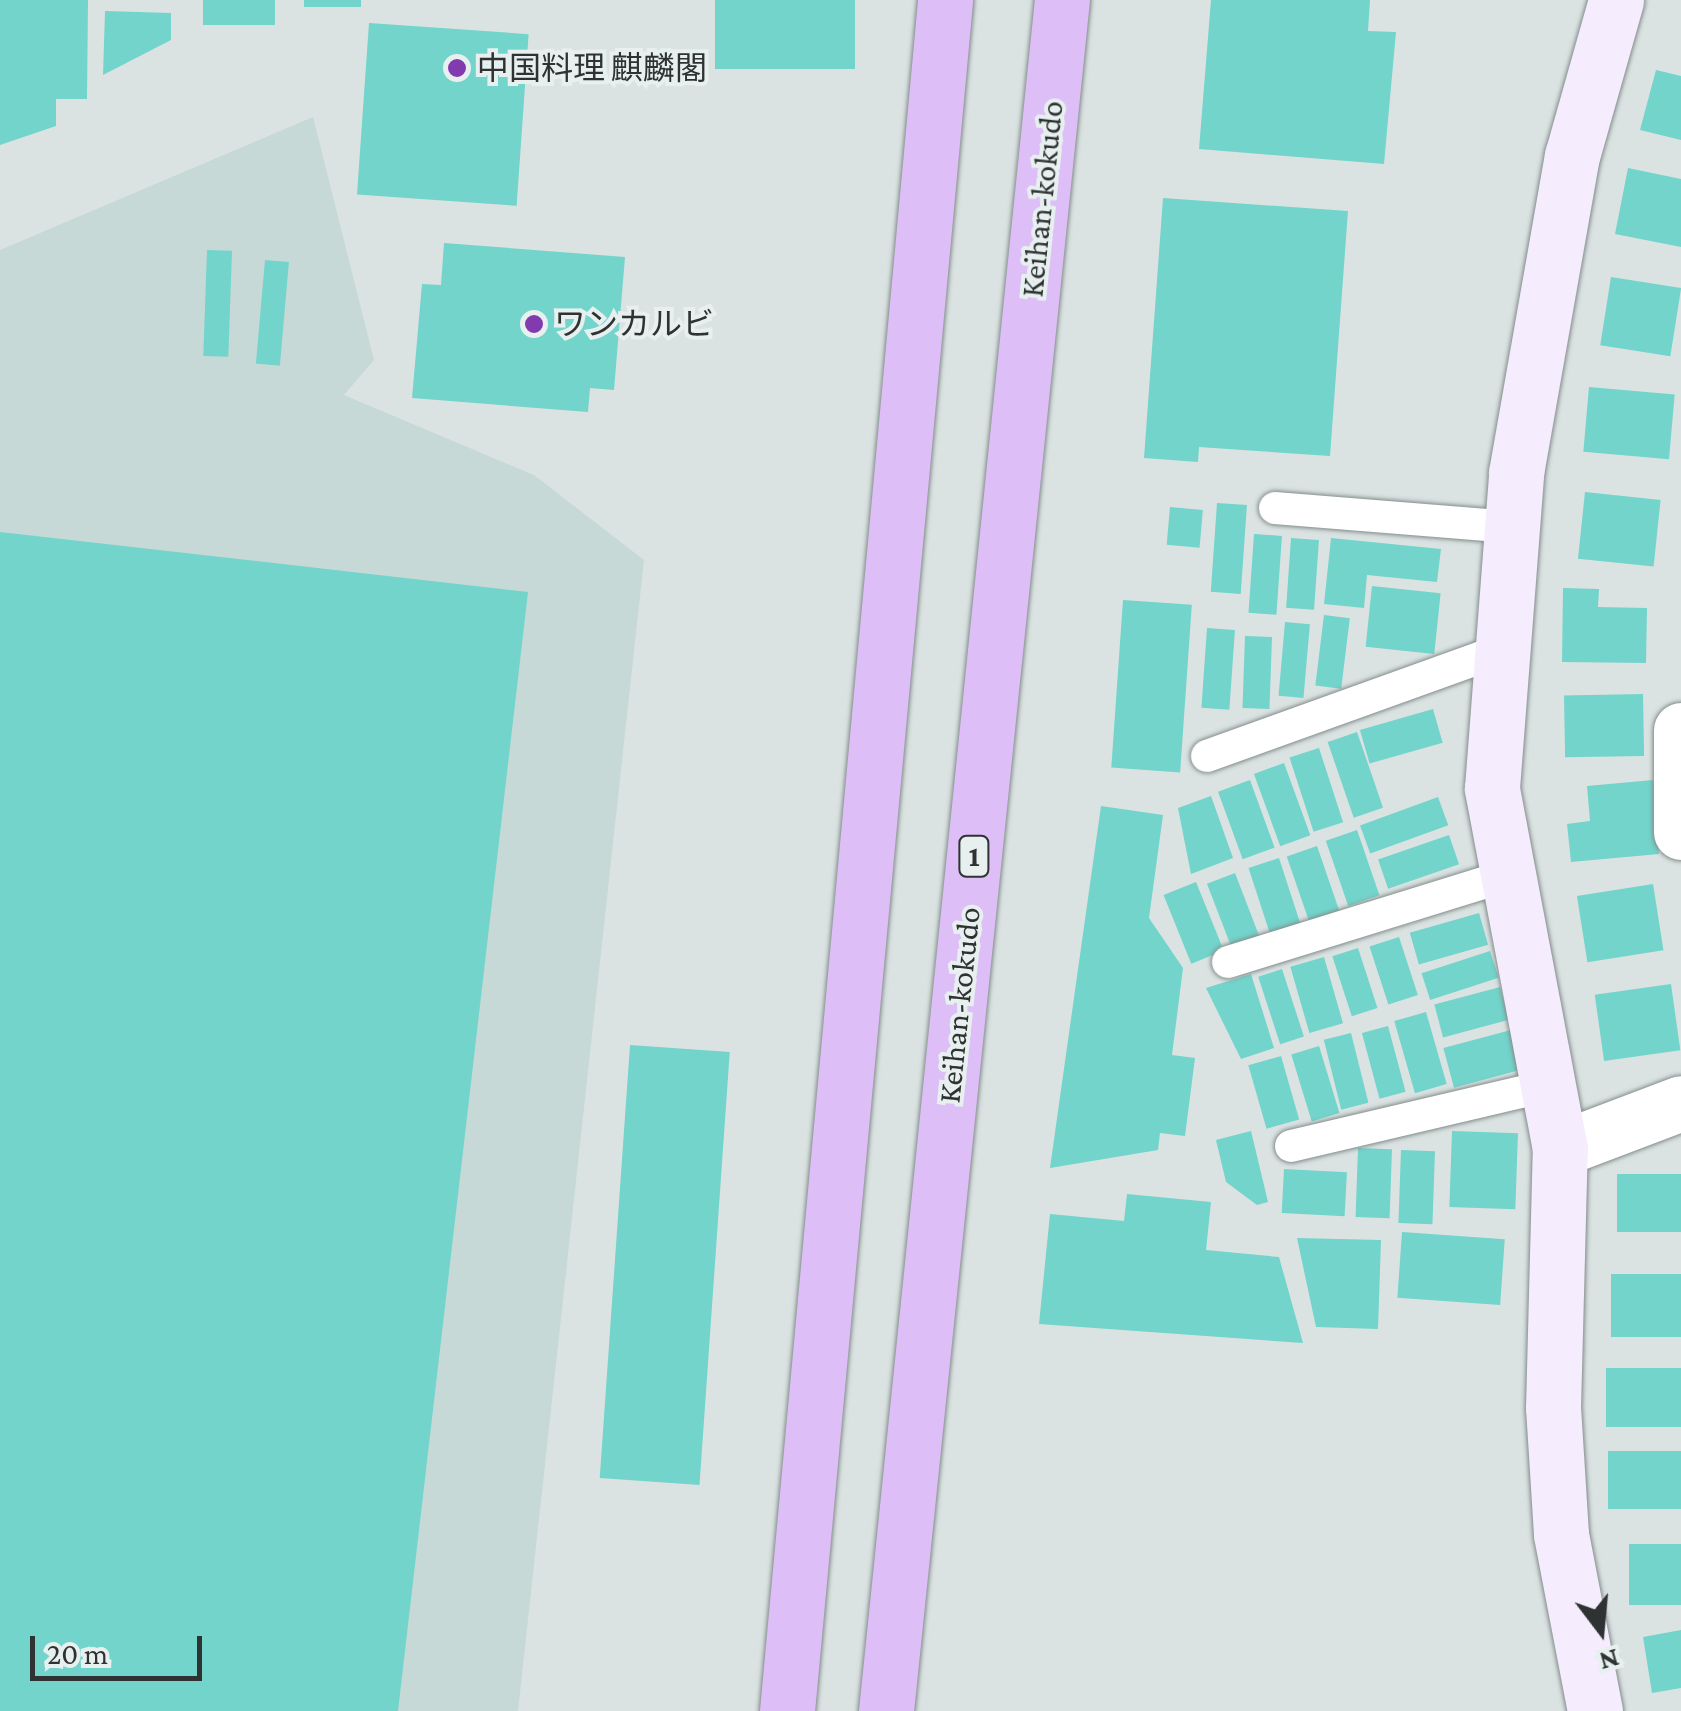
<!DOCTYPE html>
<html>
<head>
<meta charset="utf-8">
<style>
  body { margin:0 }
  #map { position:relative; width:1681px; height:1711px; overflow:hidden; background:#dae3e2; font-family:"Crimson Pro","Noto Sans JP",serif }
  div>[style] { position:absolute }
  .built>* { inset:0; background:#c6d9d7 }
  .building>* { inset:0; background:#72d4cb; transform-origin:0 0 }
  .roads { filter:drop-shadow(0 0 2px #848d8c) drop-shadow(0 0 2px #848d8c) }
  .lane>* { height:32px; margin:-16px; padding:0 16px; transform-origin:16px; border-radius:16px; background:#fff }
  .street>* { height:55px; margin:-27.5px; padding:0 27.5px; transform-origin:27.5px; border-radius:27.5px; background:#fff }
  .secondary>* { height:55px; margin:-27.5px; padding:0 27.5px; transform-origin:27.5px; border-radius:27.5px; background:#f5ecfd }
  .highway>* { height:55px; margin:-27.5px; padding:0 27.5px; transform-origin:27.5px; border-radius:27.5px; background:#ddbef7 }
  .dots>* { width:28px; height:28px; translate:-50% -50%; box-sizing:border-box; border:5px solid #e7f0ef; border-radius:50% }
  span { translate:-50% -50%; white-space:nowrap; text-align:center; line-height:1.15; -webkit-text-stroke:8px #e7f0ef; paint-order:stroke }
  .shield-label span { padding:2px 8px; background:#e7f0ef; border:2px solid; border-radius:8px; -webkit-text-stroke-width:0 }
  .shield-label { font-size:30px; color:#2e3232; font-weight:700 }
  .poi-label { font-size:32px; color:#2e3232 }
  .left { translate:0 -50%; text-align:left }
  .street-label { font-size:32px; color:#2e3232 }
  .north { position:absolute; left:1551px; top:1581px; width:100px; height:100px; -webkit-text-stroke:8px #e7f0ef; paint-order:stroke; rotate:164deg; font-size:28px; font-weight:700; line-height:40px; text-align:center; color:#2e3232 }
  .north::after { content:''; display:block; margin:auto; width:35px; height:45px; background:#2e3232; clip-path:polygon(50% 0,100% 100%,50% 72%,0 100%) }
  .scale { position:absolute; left:30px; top:1636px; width:172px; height:45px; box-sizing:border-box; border:5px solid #2e3232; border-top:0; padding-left:12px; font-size:30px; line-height:35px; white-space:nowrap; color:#2e3232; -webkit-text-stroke:8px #e7f0ef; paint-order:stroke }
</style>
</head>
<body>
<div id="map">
  <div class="built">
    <div style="clip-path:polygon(313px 117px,374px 360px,344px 395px,534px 475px,644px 560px,518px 1711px,0 1711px,0 250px)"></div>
  </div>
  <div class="building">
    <div style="clip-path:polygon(0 0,88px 0,87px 99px,56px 99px,56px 126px,0 145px)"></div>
    <div style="left:203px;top:0;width:72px;height:25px"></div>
    <div style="left:304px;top:0;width:57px;height:7px"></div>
    <div style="left:715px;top:0;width:140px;height:69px"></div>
    <div style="clip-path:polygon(1211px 0,1370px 0,1368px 31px,1396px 32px,1384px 164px,1199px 149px)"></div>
    <div style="clip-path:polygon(105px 11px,171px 13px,171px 40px,103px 75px)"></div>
    <div style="left:369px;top:23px;width:160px;height:172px;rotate:4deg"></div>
    <div style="clip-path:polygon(1656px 70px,1681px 76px,1681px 140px,1640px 130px)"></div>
    <div style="clip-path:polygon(1628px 168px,1681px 179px,1681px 247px,1615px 234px)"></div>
    <div style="clip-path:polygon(1163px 198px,1348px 211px,1330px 456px,1199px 447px,1198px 462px,1144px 458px)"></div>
    <div style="clip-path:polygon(444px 243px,625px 257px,614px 390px,590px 388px,588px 412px,412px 398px,422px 284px,441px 285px)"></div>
    <div style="left:207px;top:250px;width:25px;height:106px;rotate:2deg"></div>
    <div style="left:265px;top:260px;width:24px;height:104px;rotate:5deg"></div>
    <div style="left:1611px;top:277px;width:71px;height:69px;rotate:9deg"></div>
    <div style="left:1589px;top:387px;width:86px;height:65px;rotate:5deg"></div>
    <div style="left:1585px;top:492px;width:76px;height:67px;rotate:6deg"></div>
    <div style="left:1217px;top:503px;width:30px;height:89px;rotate:4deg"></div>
    <div style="left:1170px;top:507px;width:33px;height:38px;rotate:5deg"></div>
    <div style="clip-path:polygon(0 532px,528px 592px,398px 1711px,0 1711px)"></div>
    <div style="left:1254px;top:534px;width:28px;height:79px;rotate:4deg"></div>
    <div style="left:1291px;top:538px;width:28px;height:70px;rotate:4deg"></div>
    <div style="clip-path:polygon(1331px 538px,1441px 549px,1437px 582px,1367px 575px,1364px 608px,1324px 604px)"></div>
    <div style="left:1372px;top:586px;width:69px;height:61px;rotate:6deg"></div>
    <div style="clip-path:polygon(1563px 588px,1599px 589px,1598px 607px,1647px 608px,1646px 663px,1562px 662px)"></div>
    <div style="left:1123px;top:600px;width:69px;height:168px;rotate:4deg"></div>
    <div style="left:1324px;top:615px;width:26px;height:71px;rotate:7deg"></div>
    <div style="left:1285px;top:622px;width:25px;height:74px;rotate:5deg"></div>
    <div style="left:1207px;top:628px;width:28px;height:80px;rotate:4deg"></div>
    <div style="left:1245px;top:636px;width:27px;height:72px;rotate:2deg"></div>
    <div style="left:1643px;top:694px;width:62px;height:79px;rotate:89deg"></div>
    <div style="left:1433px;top:709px;width:35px;height:76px;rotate:74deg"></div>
    <div style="left:1357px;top:732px;width:80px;height:31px;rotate:71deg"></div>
    <div style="left:1319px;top:748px;width:78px;height:31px;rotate:72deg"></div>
    <div style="left:1284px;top:763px;width:77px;height:32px;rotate:70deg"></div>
    <div style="left:1250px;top:780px;width:72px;height:34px;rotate:70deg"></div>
    <div style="clip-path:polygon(1653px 780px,1659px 854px,1571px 862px,1567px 824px,1590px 821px,1587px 786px)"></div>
    <div style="clip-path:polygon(1211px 796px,1233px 858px,1191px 874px,1178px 808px)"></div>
    <div style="left:1438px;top:797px;width:30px;height:83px;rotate:70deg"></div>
    <div style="clip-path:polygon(1101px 806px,1163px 815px,1149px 918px,1183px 968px,1172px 1055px,1195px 1058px,1185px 1136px,1160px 1133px,1158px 1150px,1050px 1168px)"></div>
    <div style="left:1357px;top:830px;width:69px;height:33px;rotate:71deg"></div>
    <div style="left:1449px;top:835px;width:31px;height:75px;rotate:71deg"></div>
    <div style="left:1317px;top:846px;width:68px;height:32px;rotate:71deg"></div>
    <div style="left:1279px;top:858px;width:70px;height:32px;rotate:72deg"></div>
    <div style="left:1235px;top:873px;width:71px;height:30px;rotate:69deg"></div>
    <div style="left:1196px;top:882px;width:74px;height:35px;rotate:68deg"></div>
    <div style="left:1653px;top:884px;width:67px;height:77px;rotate:81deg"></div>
    <div style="left:1479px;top:913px;width:33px;height:72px;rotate:74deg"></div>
    <div style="left:1399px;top:937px;width:61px;height:31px;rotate:72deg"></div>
    <div style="left:1358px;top:948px;width:63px;height:27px;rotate:72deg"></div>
    <div style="left:1490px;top:951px;width:28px;height:72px;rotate:72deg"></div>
    <div style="left:1324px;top:957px;width:69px;height:35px;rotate:74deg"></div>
    <div style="left:1282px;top:969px;width:71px;height:25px;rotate:72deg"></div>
    <div style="clip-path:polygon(1251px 974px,1274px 1048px,1241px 1059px,1206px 988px)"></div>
    <div style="left:1671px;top:984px;width:67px;height:77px;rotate:82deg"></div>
    <div style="left:1500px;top:987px;width:34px;height:68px;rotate:75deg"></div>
    <div style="left:1426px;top:1012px;width:75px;height:33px;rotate:74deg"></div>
    <div style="left:1388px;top:1026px;width:68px;height:27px;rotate:75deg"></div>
    <div style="left:1511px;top:1030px;width:41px;height:70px;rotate:75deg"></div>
    <div style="left:1351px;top:1033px;width:72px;height:28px;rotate:76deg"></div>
    <div style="left:630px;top:1045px;width:100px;height:434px;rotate:4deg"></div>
    <div style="left:1319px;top:1046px;width:70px;height:29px;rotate:73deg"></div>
    <div style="left:1281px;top:1056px;width:66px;height:34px;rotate:74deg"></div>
    <div style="clip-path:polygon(1251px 1131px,1268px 1202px,1257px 1205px,1226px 1182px,1216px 1140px)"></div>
    <div style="left:1452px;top:1131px;width:66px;height:76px;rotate:2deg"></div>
    <div style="left:1358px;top:1148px;width:34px;height:69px;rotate:2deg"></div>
    <div style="left:1401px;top:1150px;width:34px;height:73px;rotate:2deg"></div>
    <div style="left:1284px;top:1169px;width:63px;height:44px;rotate:3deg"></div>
    <div style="left:1681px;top:1174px;width:58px;height:64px;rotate:90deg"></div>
    <div style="clip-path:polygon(1127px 1194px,1211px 1202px,1206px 1250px,1279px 1257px,1303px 1343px,1039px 1324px,1050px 1214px,1124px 1221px)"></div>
    <div style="left:1402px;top:1232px;width:103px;height:66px;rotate:4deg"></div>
    <div style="clip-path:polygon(1297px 1238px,1381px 1240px,1378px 1329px,1316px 1327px)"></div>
    <div style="left:1681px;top:1274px;width:63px;height:70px;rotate:90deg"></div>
    <div style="left:1681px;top:1368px;width:59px;height:75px;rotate:90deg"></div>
    <div style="left:1681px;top:1451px;width:58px;height:73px;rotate:90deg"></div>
    <div style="left:1681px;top:1544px;width:61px;height:52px;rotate:90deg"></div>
    <div style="clip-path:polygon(1681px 1630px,1681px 1688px,1652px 1693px,1643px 1637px)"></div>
  </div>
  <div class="roads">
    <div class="lane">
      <div style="left:1275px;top:508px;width:237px;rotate:4.6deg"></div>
      <div style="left:1207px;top:756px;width:310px;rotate:-19.8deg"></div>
      <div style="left:1228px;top:962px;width:290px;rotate:-17.2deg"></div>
      <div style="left:1291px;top:1146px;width:267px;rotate:-13.2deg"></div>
    </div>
    <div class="street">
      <div style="left:1681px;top:730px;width:102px;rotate:90deg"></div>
      <div style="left:1560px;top:1149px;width:129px;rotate:-20.8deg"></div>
    </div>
    <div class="secondary">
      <div style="left:1595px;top:1711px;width:180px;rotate:-100.9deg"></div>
      <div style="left:1561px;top:1534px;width:126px;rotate:-93.6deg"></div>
      <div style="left:1553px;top:1408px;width:259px;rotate:-88.5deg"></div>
      <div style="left:1560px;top:1149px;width:367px;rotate:-100.7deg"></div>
      <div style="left:1492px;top:788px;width:316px;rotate:-85.6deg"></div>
      <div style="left:1516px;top:473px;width:322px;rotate:-80deg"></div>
      <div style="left:1572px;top:156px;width:162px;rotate:-74.2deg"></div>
    </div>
    <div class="highway">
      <div style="left:787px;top:1711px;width:1718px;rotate:-84.72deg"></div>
      <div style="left:886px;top:1711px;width:1720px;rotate:-84.13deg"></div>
    </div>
  </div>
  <div class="dots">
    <div style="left:457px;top:68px;background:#813bae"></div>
    <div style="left:534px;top:324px;background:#813bae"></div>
  </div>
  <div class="shield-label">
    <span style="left:974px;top:856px">1</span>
  </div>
  <div class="poi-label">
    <span class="left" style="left:477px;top:68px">中国料理 麒麟閣</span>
    <span class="left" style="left:554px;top:324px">ワンカルビ</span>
  </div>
  <div class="street-label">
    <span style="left:1042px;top:199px;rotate:-84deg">Keihan-kokudo</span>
    <span style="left:959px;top:1005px;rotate:-84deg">Keihan-kokudo</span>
  </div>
  <div class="north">N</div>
  <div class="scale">20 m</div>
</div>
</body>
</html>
